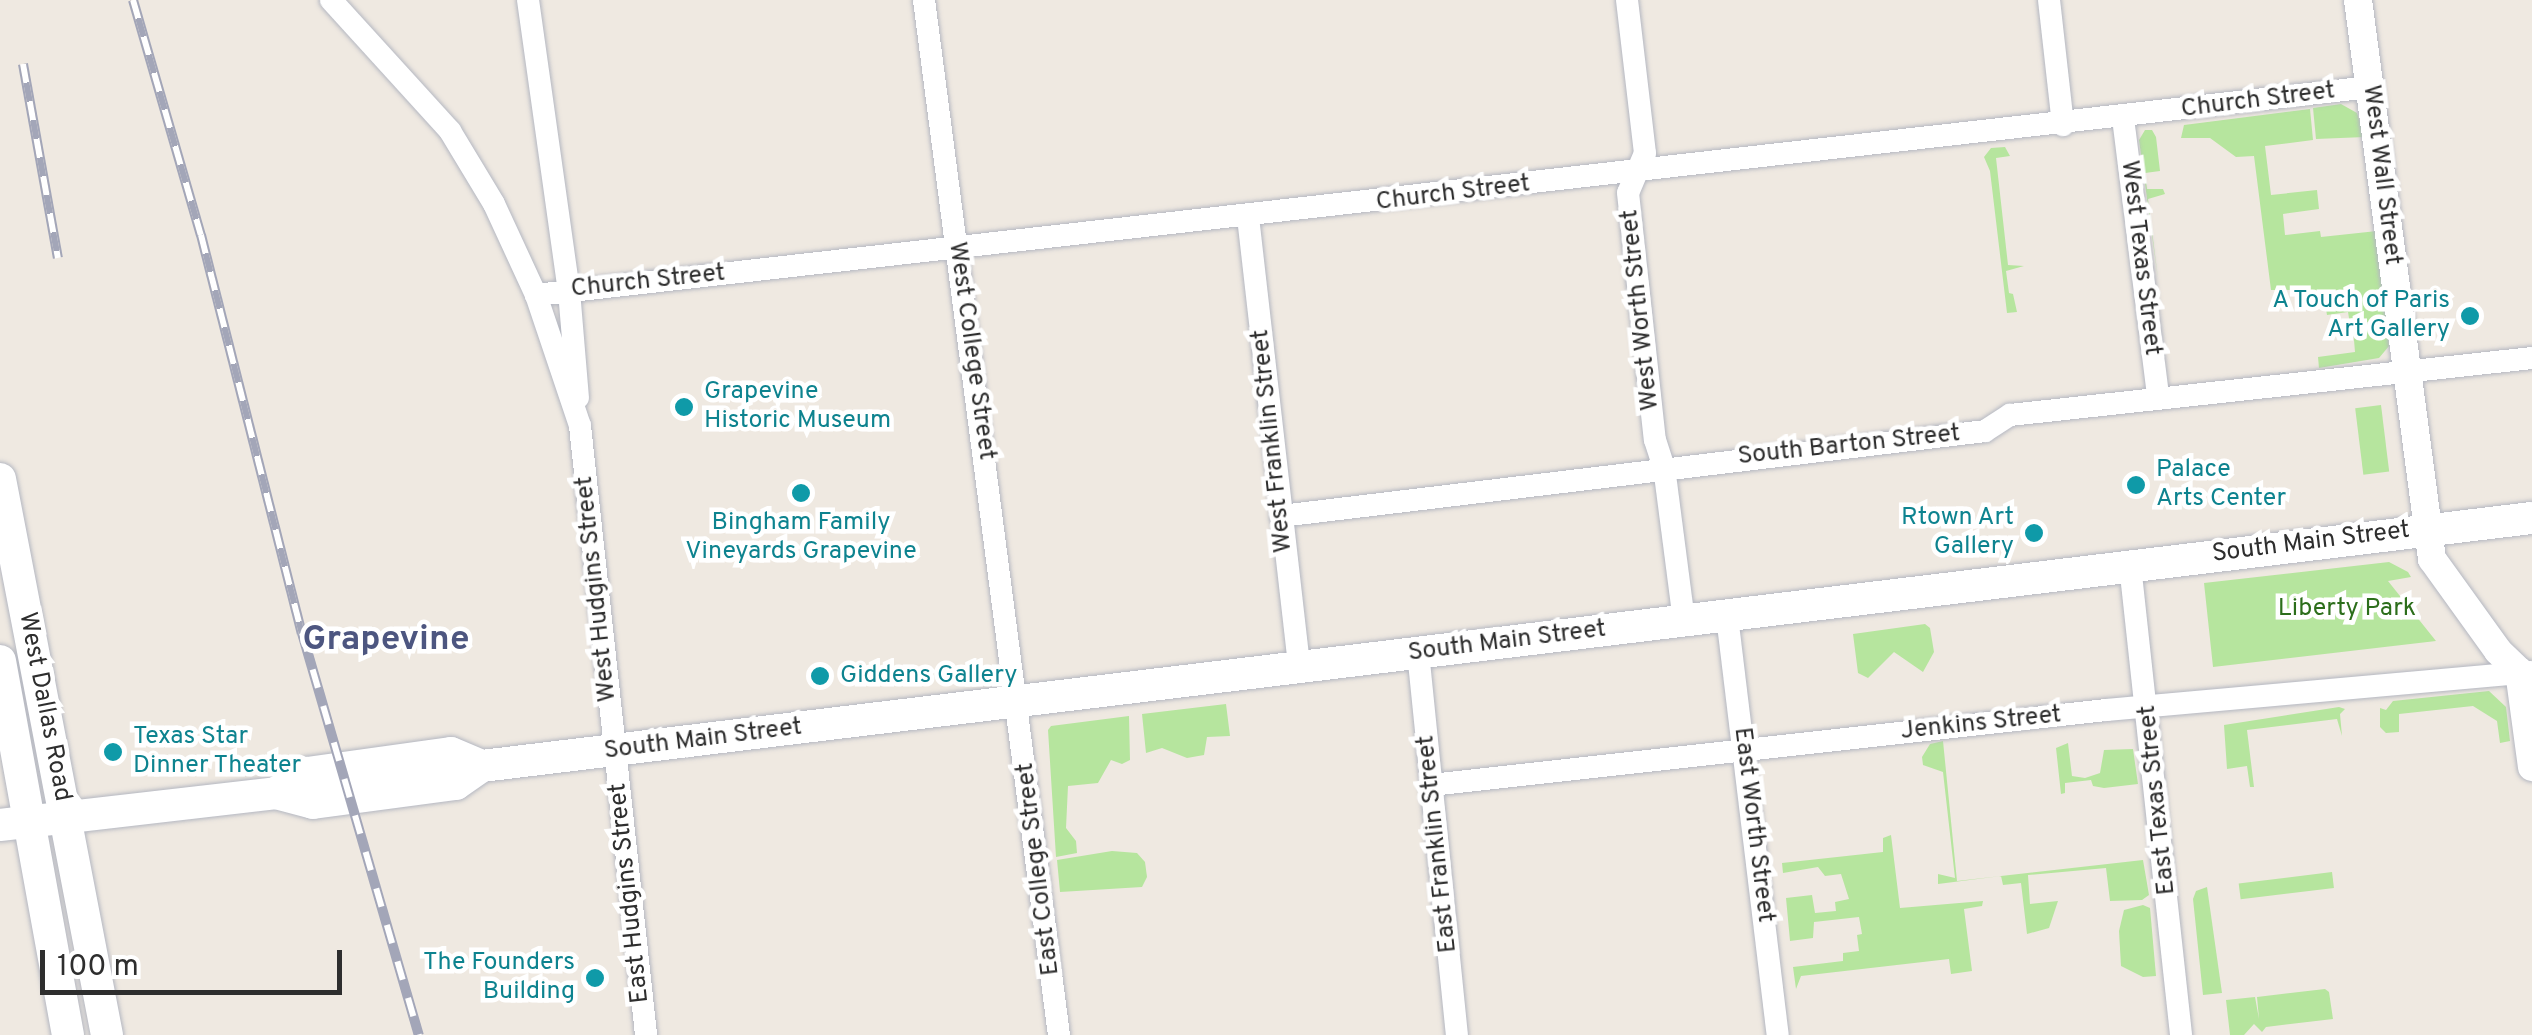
<!DOCTYPE html>
<html>
<head>
<meta charset="utf-8">
<style>
  body { margin:0 }
  #map { position:relative; width:2532px; height:1035px; overflow:hidden; background:#efe9e1; font-family:Overpass,sans-serif }
  div>[style] { position:absolute }
  .green>* { inset:0; background:#b6e59e; transform-origin:0 0 }
  .roads { filter:drop-shadow(0 0 2px #b4b7c1) drop-shadow(0 0 2px #b4b7c1) }
  .minor>* { height:22px; margin:-11px; padding:0 11px; transform-origin:11px; border-radius:11px; background:#fff }
  .tertiary>* { height:28px; margin:-14px; padding:0 14px; transform-origin:14px; border-radius:14px; background:#fff }
  .secondary>* { height:32px; margin:-16px; padding:0 16px; transform-origin:16px; border-radius:16px; background:#fff }
  .rail>* { height:10px; margin-top:-5px; transform-origin:0; background:repeating-linear-gradient(90deg,#fff 0 19px,#a3a6b8 0 38px); box-sizing:border-box; border-block:2px solid #a3a6b8 }
  .dots>* { width:28px; height:28px; translate:-50% -50%; box-sizing:border-box; border:5px solid #fff; border-radius:50% }
  span { translate:-50% -50%; white-space:nowrap; text-align:center; line-height:1.15; -webkit-text-stroke:9px #fff; paint-order:stroke }
  .street-label { font-size:25px; color:#2e2e2e }
  .culture-label { font-size:25px; color:#0d838f }
  .right { translate:-100% -50%; text-align:right }
  .left { translate:0 -50%; text-align:left }
  .park-label { font-size:25px; color:#2c6e1b }
  .district-label { font-size:35px; color:#4d5680; font-weight:700 }
  .scale { position:absolute; left:40px; top:950px; width:302px; height:45px; box-sizing:border-box; border:5px solid #2e2e2e; border-top:0; padding-left:12px; font-size:30px; line-height:35px; white-space:nowrap; color:#2e2e2e; -webkit-text-stroke:8px #fff; paint-order:stroke }
</style>
</head>
<body>
<div id="map">
  <div class="green">
    <div style="clip-path:polygon(2341px 104px,2357px 113px,2365px 137px,2316px 139px,2313px 108px)"></div>
    <div style="clip-path:polygon(2310px 109px,2313px 140px,2265px 146px,2271px 195px,2317px 190px,2319px 209px,2283px 214px,2285px 235px,2320px 231px,2321px 237px,2377px 231px,2387px 320px,2350px 324px,2348px 312px,2327px 315px,2326px 309px,2300px 306px,2298px 290px,2271px 290px,2254px 156px,2236px 157px,2210px 138px,2181px 138px,2184px 125px)"></div>
    <div style="clip-path:polygon(2145px 130px,2152px 130px,2156px 137px,2160px 171px,2145px 173px,2147px 189px,2163px 189px,2165px 194px,2148px 199px,2158px 279px,2139px 140px)"></div>
    <div style="clip-path:polygon(2005px 147px,2010px 156px,1996px 158px,2008px 265px,2024px 266px,2006px 271px,2009px 293px,2013px 294px,2017px 312px,2007px 313px,1990px 171px,1984px 157px,1991px 148px)"></div>
    <div style="clip-path:polygon(2387px 324px,2389px 346px,2379px 358px,2319px 368px,2318px 357px,2355px 352px,2353px 328px)"></div>
    <div style="left:2381px;top:405px;width:67px;height:26px;rotate:83deg"></div>
    <div style="clip-path:polygon(2389px 562px,2408px 572px,2411px 577px,2388px 581px,2436px 641px,2213px 667px,2204px 583px)"></div>
    <div style="clip-path:polygon(1925px 624px,1930px 628px,1934px 652px,1923px 672px,1894px 652px,1868px 678px,1858px 673px,1853px 634px)"></div>
    <div style="clip-path:polygon(2489px 691px,2506px 707px,2510px 741px,2500px 743px,2497px 721px,2473px 706px,2399px 714px,2399px 732px,2386px 733px,2380px 727px,2380px 708px,2386px 710px,2393px 701px)"></div>
    <div style="clip-path:polygon(1226px 704px,1230px 736px,1207px 737px,1204px 755px,1187px 758px,1162px 748px,1146px 753px,1142px 714px)"></div>
    <div style="clip-path:polygon(2339px 707px,2345px 709px,2340px 714px,2342px 736px,2337px 719px,2247px 730px,2254px 787px,2250px 787px,2247px 766px,2227px 769px,2224px 725px)"></div>
    <div style="clip-path:polygon(1129px 716px,1130px 760px,1122px 764px,1111px 760px,1098px 783px,1068px 786px,1066px 828px,1076px 841px,1077px 853px,1056px 857px,1048px 730px,1051px 726px)"></div>
    <div style="clip-path:polygon(1943px 741px,1957px 881px,2143px 860px,2149px 895px,2142px 900px,2110px 901px,2106px 868px,2028px 875px,2030px 904px,2058px 901px,2049px 928px,2027px 934px,2021px 883px,2003px 885px,2001px 876px,1938px 884px,1938px 874px,1955px 878px,1944px 781px,1943px 772px,1923px 765px,1922px 757px,1930px 744px)"></div>
    <div style="clip-path:polygon(2068px 743px,2072px 776px,2085px 778px,2100px 773px,2104px 750px,2133px 749px,2138px 784px,2104px 788px,2093px 786px,2091px 780px,2065px 783px,2065px 793px,2061px 794px,2056px 748px)"></div>
    <div style="clip-path:polygon(1891px 835px,1900px 908px,1983px 901px,1982px 906px,1964px 909px,1972px 971px,1951px 974px,1949px 959px,1801px 976px,1796px 989px,1793px 967px,1843px 961px,1843px 953px,1859px 951px,1857px 935px,1862px 934px,1859px 917px,1814px 922px,1813px 938px,1790px 941px,1786px 898px,1812px 895px,1815px 913px,1836px 911px,1835px 902px,1849px 899px,1841px 874px,1825px 876px,1818px 867px,1783px 873px,1782px 863px,1883px 852px,1883px 838px)"></div>
    <div style="clip-path:polygon(1112px 851px,1137px 853px,1145px 862px,1147px 877px,1142px 887px,1060px 892px,1057px 860px)"></div>
    <div style="left:2332px;top:872px;width:16px;height:94px;rotate:83deg"></div>
    <div style="clip-path:polygon(2207px 887px,2222px 993px,2203px 995px,2193px 899px,2196px 891px)"></div>
    <div style="clip-path:polygon(2143px 905px,2150px 908px,2156px 976px,2143px 977px,2121px 966px,2119px 931px,2124px 910px)"></div>
    <div style="clip-path:polygon(2325px 989px,2329px 992px,2333px 1019px,2266px 1027px,2262px 1032px,2254px 1024px,2244px 1035px,2230px 1035px,2226px 1000px,2255px 997px,2259px 1019px,2257px 997px)"></div>
  </div>
  <div class="roads">
    <div class="minor">
      <div style="left:331px;top:0;width:177px;rotate:47.7deg"></div>
      <div style="left:450px;top:131px;width:85px;rotate:58.9deg"></div>
      <div style="left:494px;top:204px;width:100px;rotate:65.2deg"></div>
      <div style="left:536px;top:295px;width:138px;rotate:71.4deg"></div>
      <div style="left:580px;top:426px;width:613px;rotate:83.81deg"></div>
      <div style="left:528px;top:0;width:294px;rotate:82deg"></div>
      <div style="left:569px;top:291px;width:107px;rotate:85.2deg"></div>
      <div style="left:924px;top:0;width:1044px;rotate:82.57deg"></div>
      <div style="left:1627px;top:0;width:154px;rotate:83.3deg"></div>
      <div style="left:1645px;top:153px;width:43px;rotate:113deg"></div>
      <div style="left:1628px;top:193px;width:248px;rotate:83.8deg"></div>
      <div style="left:1655px;top:440px;width:28px;rotate:72deg"></div>
      <div style="left:1664px;top:467px;width:155px;rotate:82.6deg"></div>
      <div style="left:2049px;top:0;width:126px;rotate:83.6deg"></div>
      <div style="left:2123px;top:118px;width:281px;rotate:82.8deg"></div>
      <div style="left:1248px;top:217px;width:451px;rotate:83.5deg"></div>
      <div style="left:536px;top:295px;width:1845px;rotate:-6.47deg"></div>
      <div style="left:1281px;top:516px;width:709px;rotate:-6.88deg"></div>
      <div style="left:1985px;top:431px;width:30px;rotate:-33deg"></div>
      <div style="left:2010px;top:415px;width:525px;rotate:-6.23deg"></div>
      <div style="left:2130px;top:565px;width:473px;rotate:83.8deg"></div>
      <div style="left:1727px;top:616px;width:422px;rotate:83.1deg"></div>
      <div style="left:1418px;top:652px;width:385px;rotate:84.2deg"></div>
      <div style="left:1431px;top:785px;width:679px;rotate:-6.34deg"></div>
      <div style="left:2106px;top:710px;width:427px;rotate:-5.1deg"></div>
    </div>
    <div class="tertiary">
      <div style="left:2358px;top:0;width:564px;rotate:82.46deg"></div>
      <div style="left:2432px;top:559px;width:113px;rotate:54.3deg"></div>
      <div style="left:2498px;top:651px;width:29px;rotate:44deg"></div>
      <div style="left:2519px;top:671px;width:97px;rotate:82.3deg"></div>
    </div>
    <div class="secondary">
      <div style="left:0;top:479px;width:566px;rotate:79.11deg"></div>
      <div style="left:0;top:661px;width:380px;rotate:79.7deg"></div>
      <div style="left:276px;top:793px;width:37px;rotate:-33deg"></div>
      <div style="left:307px;top:773px;width:145px;rotate:-7.9deg"></div>
      <div style="left:451px;top:753px;width:34px;rotate:23deg"></div>
      <div style="left:0;top:825px;width:278px;rotate:-6.6deg"></div>
      <div style="left:276px;top:793px;width:38px;rotate:15deg"></div>
      <div style="left:313px;top:803px;width:144px;rotate:-7.6deg"></div>
      <div style="left:456px;top:784px;width:32px;rotate:-35deg"></div>
      <div style="left:482px;top:766px;width:2065px;rotate:-6.9deg"></div>
    </div>
  </div>
  <div class="rail">
    <div style="left:133px;top:0;width:245px;rotate:73.9deg"></div>
    <div style="left:201px;top:235px;width:411px;rotate:75.8deg"></div>
    <div style="left:302px;top:633px;width:419px;rotate:73.8deg"></div>
    <div style="left:23px;top:64px;width:197px;rotate:79.8deg"></div>
  </div>
  <div class="dots">
    <div style="left:2470px;top:316px;background:#0f9aa8"></div>
    <div style="left:684px;top:407px;background:#0f9aa8"></div>
    <div style="left:2136px;top:485px;background:#0f9aa8"></div>
    <div style="left:801px;top:493px;background:#0f9aa8"></div>
    <div style="left:2034px;top:533px;background:#0f9aa8"></div>
    <div style="left:820px;top:676px;background:#0f9aa8"></div>
    <div style="left:113px;top:752px;background:#0f9aa8"></div>
    <div style="left:595px;top:978px;background:#0f9aa8"></div>
  </div>
  <div class="street-label">
    <span style="left:2258px;top:101px;rotate:-7deg">Church Street</span>
    <span style="left:2381px;top:175px;rotate:83deg">West Wall Street</span>
    <span style="left:1453px;top:194px;rotate:-7deg">Church Street</span>
    <span style="left:2140px;top:258px;rotate:83deg">West Texas Street</span>
    <span style="left:648px;top:282px;rotate:-6deg">Church Street</span>
    <span style="left:1641px;top:310px;rotate:-96deg">West Worth Street</span>
    <span style="left:971px;top:351px;rotate:82deg">West College Street</span>
    <span style="left:1273px;top:441px;rotate:-96deg">West Franklin Street</span>
    <span style="left:1849px;top:446px;rotate:-6deg">South Barton Street</span>
    <span style="left:2311px;top:543px;rotate:-7deg">South Main Street</span>
    <span style="left:597px;top:589px;rotate:-96deg">West Hudgins Street</span>
    <span style="left:1507px;top:642px;rotate:-7deg">South Main Street</span>
    <span style="left:44px;top:707px;rotate:79deg">West Dallas Road</span>
    <span style="left:1981px;top:724px;rotate:-6deg">Jenkins Street</span>
    <span style="left:703px;top:740px;rotate:-7deg">South Main Street</span>
    <span style="left:2158px;top:800px;rotate:-96deg">East Texas Street</span>
    <span style="left:1753px;top:825px;rotate:83deg">East Worth Street</span>
    <span style="left:1438px;top:844px;rotate:-96deg">East Franklin Street</span>
    <span style="left:1039px;top:869px;rotate:-97deg">East College Street</span>
    <span style="left:630px;top:893px;rotate:-96deg">East Hudgins Street</span>
  </div>
  <div class="culture-label">
    <span class="right" style="left:2450px;top:316px">A Touch of Paris<br>Art Gallery</span>
    <span class="left" style="left:704px;top:407px">Grapevine<br>Historic Museum</span>
    <span class="left" style="left:2156px;top:485px">Palace<br>Arts Center</span>
    <span class="right" style="left:2014px;top:533px">Rtown Art<br>Gallery</span>
    <span style="left:801px;top:538px">Bingham Family<br>Vineyards Grapevine</span>
    <span class="left" style="left:840px;top:676px">Giddens Gallery</span>
    <span class="left" style="left:133px;top:752px">Texas Star<br>Dinner Theater</span>
    <span class="right" style="left:575px;top:978px">The Founders<br>Building</span>
  </div>
  <div class="park-label">
    <span style="left:2347px;top:609px">Liberty Park</span>
  </div>
  <div class="district-label">
    <span style="left:386px;top:640px">Grapevine</span>
  </div>
  <div class="scale">100 m</div>
</div>
</body>
</html>
